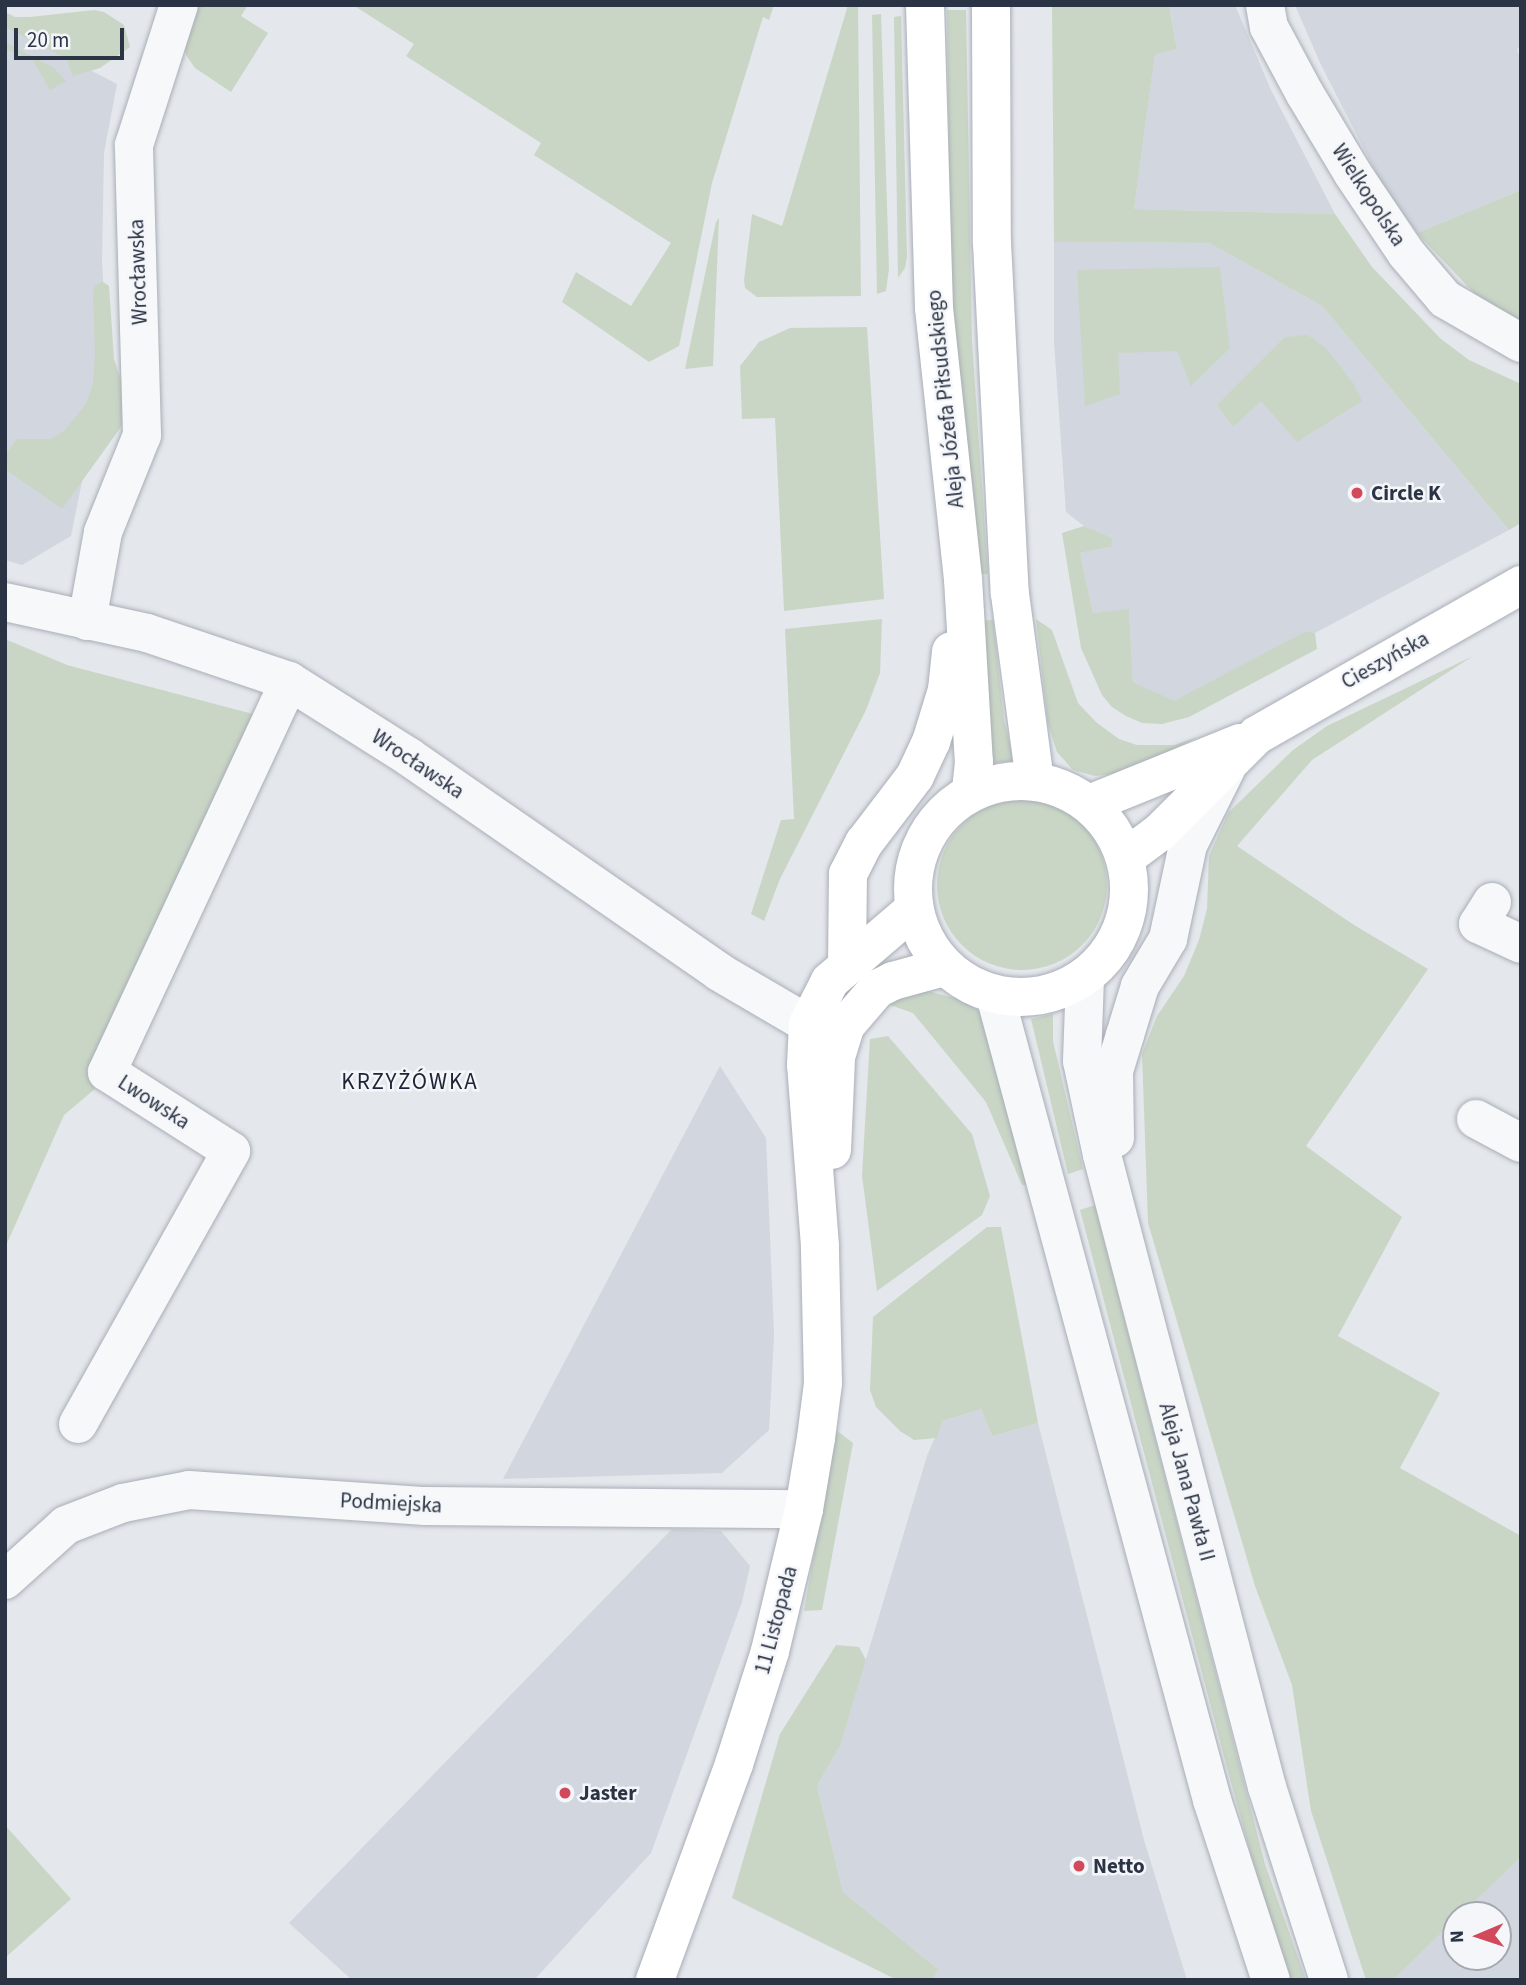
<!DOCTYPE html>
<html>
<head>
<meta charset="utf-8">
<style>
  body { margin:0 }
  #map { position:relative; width:1526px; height:1985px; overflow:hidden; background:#e4e7ec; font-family:"Source Sans 3",sans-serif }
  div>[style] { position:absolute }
  .built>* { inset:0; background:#d2d6de }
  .green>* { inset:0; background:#c9d6c5 }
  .round { border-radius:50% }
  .roads { filter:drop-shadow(0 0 2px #a9aeb7) drop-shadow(0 0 2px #a9aeb7) }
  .minor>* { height:38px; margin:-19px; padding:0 19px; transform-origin:19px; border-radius:19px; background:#f7f8fa }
  .tertiary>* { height:38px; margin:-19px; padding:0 19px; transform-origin:19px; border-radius:19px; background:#f7f8fa }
  .secondary>* { height:38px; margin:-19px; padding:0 19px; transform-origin:19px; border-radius:19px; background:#fff }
  .secondary>.ring { margin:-19px; padding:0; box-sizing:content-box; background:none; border:38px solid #fff; border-radius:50% }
  .dots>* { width:19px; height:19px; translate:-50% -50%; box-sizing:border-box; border:4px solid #f4f6f9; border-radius:50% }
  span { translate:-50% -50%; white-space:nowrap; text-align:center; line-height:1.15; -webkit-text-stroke:5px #f4f6f9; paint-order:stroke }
  .street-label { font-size:21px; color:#2b3445 }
  .poi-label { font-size:21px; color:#2b3445; font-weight:700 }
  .left { translate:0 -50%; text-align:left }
  .neighbourhood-label { font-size:23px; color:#1d2536; letter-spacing:2px }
  .frame { position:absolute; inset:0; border:7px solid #2b3445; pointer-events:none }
  .north { position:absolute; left:1442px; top:1901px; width:70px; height:70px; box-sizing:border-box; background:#f4f6f9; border:2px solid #a4a8b1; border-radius:50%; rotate:268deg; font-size:19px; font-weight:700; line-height:28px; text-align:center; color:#2b3445 }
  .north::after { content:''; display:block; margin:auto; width:24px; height:32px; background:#d1495b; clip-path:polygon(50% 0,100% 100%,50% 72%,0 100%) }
  .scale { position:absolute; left:14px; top:28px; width:110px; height:32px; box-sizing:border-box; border:4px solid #2b3445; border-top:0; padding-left:9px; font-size:21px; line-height:24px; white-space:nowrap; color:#2b3445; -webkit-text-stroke:5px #f4f6f9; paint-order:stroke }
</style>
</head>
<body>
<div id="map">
  <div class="built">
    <div style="clip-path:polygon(1169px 5px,1235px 5px,1271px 90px,1335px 214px,1134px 209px,1155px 53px,1177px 48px)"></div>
    <div style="clip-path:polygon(1295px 5px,1521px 5px,1521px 47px,1517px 49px,1521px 62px,1521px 190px,1417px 233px,1382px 184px,1321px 65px)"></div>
    <div style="clip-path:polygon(5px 26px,117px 84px,104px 153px,102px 261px,106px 331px,98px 402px,71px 536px,22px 565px,5px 560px)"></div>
    <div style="clip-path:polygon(1054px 242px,1209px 243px,1322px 306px,1509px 530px,1315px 633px,1306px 631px,1174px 702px,1133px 682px,1129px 610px,1093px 613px,1080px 553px,1111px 547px,1111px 538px,1084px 526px,1066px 512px,1054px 342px)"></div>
    <div style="clip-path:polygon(720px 1066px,766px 1138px,774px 1335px,769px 1430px,722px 1473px,503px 1479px)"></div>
    <div style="clip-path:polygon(981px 1409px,992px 1436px,1038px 1423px,1144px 1840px,1187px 1980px,933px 1980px,938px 1969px,843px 1892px,817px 1786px,840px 1746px,927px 1456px,942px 1421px)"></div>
    <div style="clip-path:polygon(672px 1529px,721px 1531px,750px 1566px,742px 1602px,651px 1853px,534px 1980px,352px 1980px,289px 1923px)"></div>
    <div style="clip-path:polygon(1521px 1857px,1521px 1980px,1393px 1980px,1456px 1919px,1456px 1957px,1498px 1957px,1498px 1915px,1461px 1915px)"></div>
  </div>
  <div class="green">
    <div style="clip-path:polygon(199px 5px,248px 5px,241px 16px,268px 33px,231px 92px,195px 68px,186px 55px,184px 44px)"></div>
    <div style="clip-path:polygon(353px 5px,774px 5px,769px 20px,763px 17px,712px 183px,679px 346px,649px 362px,562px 302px,576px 272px,631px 306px,671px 243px,534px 155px,541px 143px,406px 56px,414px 44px)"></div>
    <div style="clip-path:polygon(848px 5px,858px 5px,861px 296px,757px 297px,745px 288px,744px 280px,752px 214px,782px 226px)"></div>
    <div style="clip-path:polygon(1052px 5px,1169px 5px,1177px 49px,1155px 54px,1134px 209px,1335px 214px,1372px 267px,1441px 339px,1469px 360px,1521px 384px,1521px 523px,1509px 530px,1322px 306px,1209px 243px,1054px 242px)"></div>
    <div style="clip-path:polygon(94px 10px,104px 12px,124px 25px,130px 47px,100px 68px,73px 76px,66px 58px,5px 27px,5px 12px,15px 17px,30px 17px)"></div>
    <div style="clip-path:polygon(947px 10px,966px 10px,972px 341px,988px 574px,972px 575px,959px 448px,950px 234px)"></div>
    <div style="clip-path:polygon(881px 14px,889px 269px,886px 291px,877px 294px,872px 15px)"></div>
    <div style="clip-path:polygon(901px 16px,907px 257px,905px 268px,898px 278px,894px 17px)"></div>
    <div style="clip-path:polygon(5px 42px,54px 68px,66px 81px,50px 90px,33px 60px,5px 49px)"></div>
    <div style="clip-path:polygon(1521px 190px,1521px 323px,1475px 294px,1417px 233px)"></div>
    <div style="clip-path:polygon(719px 218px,713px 366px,685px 369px,716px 222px)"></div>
    <div style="clip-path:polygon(1220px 267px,1230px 348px,1191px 386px,1177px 351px,1118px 353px,1120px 394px,1085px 406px,1077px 270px)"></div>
    <div style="clip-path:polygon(103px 282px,109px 286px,114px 359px,126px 395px,126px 420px,62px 509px,5px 469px,5px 455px,17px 439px,51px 439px,64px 431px,86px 404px,93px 383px,95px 353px,93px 292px,95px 285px)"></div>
    <div style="clip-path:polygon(867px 327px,884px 599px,784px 611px,775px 418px,742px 419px,740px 366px,759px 342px,790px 328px)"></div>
    <div style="clip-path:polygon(1308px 335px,1326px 348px,1353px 383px,1362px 401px,1297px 442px,1261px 401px,1233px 427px,1217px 405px,1285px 337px)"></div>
    <div style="clip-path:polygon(1084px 526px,1112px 538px,1111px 547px,1080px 553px,1093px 613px,1129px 609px,1133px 682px,1174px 701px,1306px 631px,1315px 633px,1317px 649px,1189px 717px,1162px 724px,1142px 723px,1126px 716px,1112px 707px,1102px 695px,1081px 648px,1062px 533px)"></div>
    <div style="clip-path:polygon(882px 619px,880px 673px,866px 710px,780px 879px,764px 921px,751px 914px,781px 820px,794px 819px,785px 629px)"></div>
    <div style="clip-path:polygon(1036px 619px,1052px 630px,1078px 703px,1097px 723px,1119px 739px,1137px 745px,1174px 745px,1197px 737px,1132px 772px,1095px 776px,1073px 770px,1057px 752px,1048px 724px)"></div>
    <div style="clip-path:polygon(993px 620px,1004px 720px,1014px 761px,991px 763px,975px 621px)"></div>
    <div style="clip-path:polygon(5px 639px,67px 665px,253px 714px,96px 1088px,64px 1115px,5px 1248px)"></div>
    <div style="clip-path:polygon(1473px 656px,1312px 760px,1237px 846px,1354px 925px,1428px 969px,1306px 1146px,1402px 1217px,1338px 1336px,1440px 1393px,1400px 1468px,1521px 1536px,1521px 1857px,1461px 1915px,1456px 1915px,1456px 1919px,1393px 1980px,1366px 1980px,1311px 1811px,1292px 1685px,1255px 1586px,1148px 1223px,1142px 1054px,1157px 1016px,1184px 976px,1199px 940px,1207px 909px,1209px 856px,1228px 813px,1293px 750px,1327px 726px)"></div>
    <div class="round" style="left:937px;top:800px;width:170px;height:170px"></div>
    <div style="clip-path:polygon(928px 991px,965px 1001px,985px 1016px,1031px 1185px,1022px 1185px,986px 1102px,913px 1013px,890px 1005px,886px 999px)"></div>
    <div style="clip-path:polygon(1053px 1014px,1053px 1041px,1083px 1169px,1068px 1174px,1031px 1019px)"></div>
    <div style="clip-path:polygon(888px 1036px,972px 1134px,990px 1196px,982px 1215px,877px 1291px,862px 1175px,870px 1039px)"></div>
    <div style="clip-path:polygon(1095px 1205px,1265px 1864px,1306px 1980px,1291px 1980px,1259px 1884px,1226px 1764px,1080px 1210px)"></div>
    <div style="clip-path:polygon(987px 1227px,1001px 1227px,1038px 1423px,992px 1436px,981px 1409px,942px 1421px,937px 1438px,914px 1440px,900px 1431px,876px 1407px,870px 1390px,873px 1317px)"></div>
    <div style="clip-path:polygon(836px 1430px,853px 1443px,822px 1610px,804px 1611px)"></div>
    <div style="clip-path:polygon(836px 1645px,859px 1647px,866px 1660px,840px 1746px,817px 1786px,843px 1892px,938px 1969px,933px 1980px,897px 1980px,732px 1898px,780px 1734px)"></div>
    <div style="clip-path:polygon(5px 1825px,71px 1899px,5px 1958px)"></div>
  </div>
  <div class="roads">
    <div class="minor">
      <div style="left:1265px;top:5px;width:22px;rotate:80deg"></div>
      <div style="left:1269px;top:27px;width:76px;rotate:61.8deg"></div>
      <div style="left:1305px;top:94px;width:93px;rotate:59deg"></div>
      <div style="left:1353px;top:174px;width:95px;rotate:56.1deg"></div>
      <div style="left:1406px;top:253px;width:60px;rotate:49.7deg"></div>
      <div style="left:1445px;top:299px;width:88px;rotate:30.1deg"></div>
      <div style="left:5px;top:602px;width:145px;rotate:12.3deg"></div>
      <div style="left:147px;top:633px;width:150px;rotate:18.7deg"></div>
      <div style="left:289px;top:681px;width:142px;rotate:32.3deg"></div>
      <div style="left:409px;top:757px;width:377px;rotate:34.7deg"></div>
      <div style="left:719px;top:972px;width:103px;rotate:30.3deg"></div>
      <div style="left:87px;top:621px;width:90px;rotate:-79.8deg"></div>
      <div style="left:103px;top:532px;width:105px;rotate:-68.1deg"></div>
      <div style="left:142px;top:435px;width:290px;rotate:-91.6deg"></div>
      <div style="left:134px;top:145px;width:147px;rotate:-72.2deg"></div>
      <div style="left:1492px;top:902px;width:26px;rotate:122deg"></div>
      <div style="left:1478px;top:924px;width:47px;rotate:24.9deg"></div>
      <div style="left:1476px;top:1119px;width:51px;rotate:28.1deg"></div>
      <div style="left:78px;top:1424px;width:313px;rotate:-60.7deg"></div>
      <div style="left:231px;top:1151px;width:147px;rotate:-147.5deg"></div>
      <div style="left:107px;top:1072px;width:431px;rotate:-65deg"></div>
      <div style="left:5px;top:1580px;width:82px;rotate:-42deg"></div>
      <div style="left:66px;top:1525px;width:61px;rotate:-21.1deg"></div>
      <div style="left:123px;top:1503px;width:67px;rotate:-11.1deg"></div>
      <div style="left:189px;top:1490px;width:237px;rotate:3.9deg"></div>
      <div style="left:425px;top:1506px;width:379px;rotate:0.5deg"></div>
    </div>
    <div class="tertiary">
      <div style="left:1085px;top:978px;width:83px;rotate:92.1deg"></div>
      <div style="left:1082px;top:1061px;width:96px;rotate:78deg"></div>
      <div style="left:1102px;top:1155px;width:653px;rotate:75.37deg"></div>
      <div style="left:1267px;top:1787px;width:203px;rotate:72.2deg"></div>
      <div style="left:995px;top:995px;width:834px;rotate:74.91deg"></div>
      <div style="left:1212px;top:1800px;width:189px;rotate:71.9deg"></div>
      <div style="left:1115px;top:1138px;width:67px;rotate:-90.9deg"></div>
      <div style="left:1114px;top:1071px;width:38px;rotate:-73deg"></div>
      <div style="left:1125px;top:1035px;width:51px;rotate:-73deg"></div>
      <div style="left:1140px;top:986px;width:55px;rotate:-59.2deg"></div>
      <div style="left:1168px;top:939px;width:96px;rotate:-78deg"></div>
      <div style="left:1188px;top:845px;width:85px;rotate:-63.4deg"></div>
    </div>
    <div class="secondary">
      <div style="left:925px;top:5px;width:303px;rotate:88.3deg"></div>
      <div style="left:934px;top:308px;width:273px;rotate:83.9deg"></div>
      <div style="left:963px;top:579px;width:183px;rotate:86.6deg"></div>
      <div style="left:974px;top:762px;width:30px;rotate:96deg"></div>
      <div style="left:991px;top:5px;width:238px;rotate:89.8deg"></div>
      <div style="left:992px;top:243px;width:351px;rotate:87.1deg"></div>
      <div style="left:1010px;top:594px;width:189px;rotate:82.4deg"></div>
      <div class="ring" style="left:913px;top:781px;width:178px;height:178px"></div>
      <div style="left:1089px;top:804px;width:163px;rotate:-22deg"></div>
      <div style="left:1125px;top:858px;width:44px;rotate:-36.6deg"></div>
      <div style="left:1160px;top:832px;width:137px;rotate:-45deg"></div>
      <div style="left:1257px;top:735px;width:304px;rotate:-29.6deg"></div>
      <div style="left:847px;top:965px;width:91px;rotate:-89.4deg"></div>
      <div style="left:848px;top:874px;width:35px;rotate:-63deg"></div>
      <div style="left:864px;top:843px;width:84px;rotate:-52.7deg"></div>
      <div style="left:915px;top:776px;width:38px;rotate:-65deg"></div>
      <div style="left:931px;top:742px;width:54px;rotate:-72.9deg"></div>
      <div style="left:947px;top:690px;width:39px;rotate:-84deg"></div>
      <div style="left:832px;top:1150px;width:93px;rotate:-87.5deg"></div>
      <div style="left:836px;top:1057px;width:34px;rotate:-73deg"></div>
      <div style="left:846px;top:1025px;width:48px;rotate:-49.3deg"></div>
      <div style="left:877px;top:989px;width:18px;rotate:-27deg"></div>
      <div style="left:893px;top:981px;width:53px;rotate:-15.4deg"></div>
      <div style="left:655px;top:1980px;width:230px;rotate:-69.9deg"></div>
      <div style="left:734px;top:1764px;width:119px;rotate:-72.3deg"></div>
      <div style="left:770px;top:1651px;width:146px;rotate:-76.5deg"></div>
      <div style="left:804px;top:1509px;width:72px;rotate:-80.4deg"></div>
      <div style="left:816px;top:1438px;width:55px;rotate:-82.7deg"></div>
      <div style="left:823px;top:1383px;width:137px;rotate:-91.3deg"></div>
      <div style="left:820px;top:1246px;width:182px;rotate:-94.4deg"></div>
      <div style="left:806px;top:1065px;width:41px;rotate:-87.2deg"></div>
      <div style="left:808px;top:1024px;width:48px;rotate:-62.9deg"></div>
      <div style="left:830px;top:981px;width:111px;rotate:-40.6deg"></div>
    </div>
  </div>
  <div class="dots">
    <div style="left:1357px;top:493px;background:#d1495b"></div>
    <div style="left:565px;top:1793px;background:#d1495b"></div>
    <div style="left:1079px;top:1866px;background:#d1495b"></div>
  </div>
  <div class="street-label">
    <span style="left:1369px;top:195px;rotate:57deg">Wielkopolska</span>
    <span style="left:138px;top:272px;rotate:-92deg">Wrocławska</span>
    <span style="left:945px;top:399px;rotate:-96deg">Aleja Józefa Piłsudskiego</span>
    <span style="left:1385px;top:660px;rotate:-29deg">Cieszyńska</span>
    <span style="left:418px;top:764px;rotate:34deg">Wrocławska</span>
    <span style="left:154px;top:1102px;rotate:33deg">Lwowska</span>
    <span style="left:1187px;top:1482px;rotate:75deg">Aleja Jana Pawła II</span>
    <span style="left:391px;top:1503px;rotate:3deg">Podmiejska</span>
    <span style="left:776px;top:1620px;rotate:-75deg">11 Listopada</span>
  </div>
  <div class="poi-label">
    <span class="left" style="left:1371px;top:493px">Circle K</span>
    <span class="left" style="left:579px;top:1793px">Jaster</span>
    <span class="left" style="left:1093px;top:1866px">Netto</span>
  </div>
  <div class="neighbourhood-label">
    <span style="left:410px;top:1082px">KRZYŻÓWKA</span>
  </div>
  <div class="frame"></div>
  <div class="north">N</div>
  <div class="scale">20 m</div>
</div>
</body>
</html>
